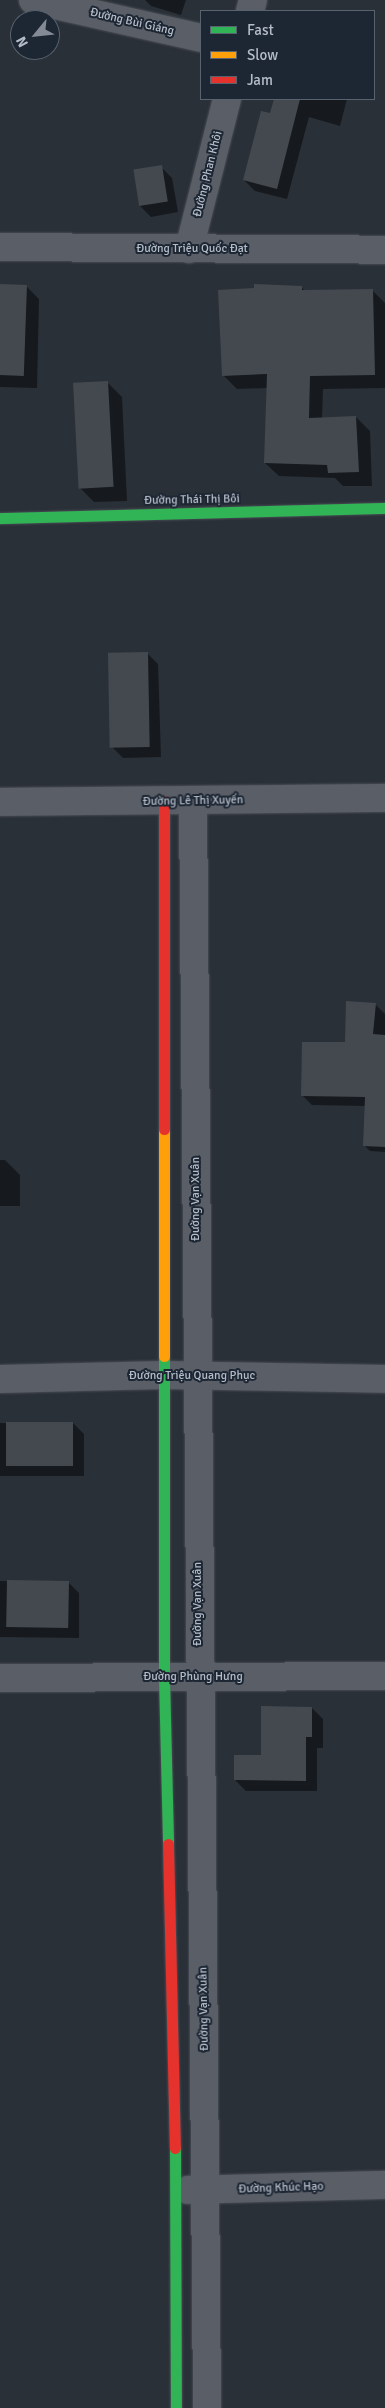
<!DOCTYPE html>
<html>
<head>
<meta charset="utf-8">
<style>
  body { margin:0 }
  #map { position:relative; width:385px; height:2408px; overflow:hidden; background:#2a3038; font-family:Signika,sans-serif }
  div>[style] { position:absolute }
  .shadow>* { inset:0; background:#0007 }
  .building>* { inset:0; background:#444950; transform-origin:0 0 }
  .roads { filter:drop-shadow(0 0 1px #484c53) drop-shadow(0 0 1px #484c53) }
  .street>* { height:28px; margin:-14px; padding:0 14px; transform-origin:14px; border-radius:14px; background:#5a5e66 }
  .fast>* { height:11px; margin:-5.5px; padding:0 5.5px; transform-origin:5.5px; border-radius:5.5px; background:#30b455 }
  .slow>* { height:11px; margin:-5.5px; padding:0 5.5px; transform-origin:5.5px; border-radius:5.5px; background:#ff9f0a }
  .jam>* { height:11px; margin:-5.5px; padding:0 5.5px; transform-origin:5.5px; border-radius:5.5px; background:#e5322d }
  span { translate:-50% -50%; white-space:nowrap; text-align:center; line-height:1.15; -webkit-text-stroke:4px #1d2633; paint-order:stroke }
  .street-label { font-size:12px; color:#b4bcc9 }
  .legend { position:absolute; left:200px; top:10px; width:175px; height:90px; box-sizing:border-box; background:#1d2633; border:1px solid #59626f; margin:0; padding:6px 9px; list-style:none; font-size:15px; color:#b4bcc9 }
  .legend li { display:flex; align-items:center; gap:10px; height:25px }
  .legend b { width:25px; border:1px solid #59626f }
  .north { position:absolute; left:10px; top:10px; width:50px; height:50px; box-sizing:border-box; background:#1d2633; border:1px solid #59626f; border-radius:50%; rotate:242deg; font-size:14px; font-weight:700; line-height:20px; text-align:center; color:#b4bcc9 }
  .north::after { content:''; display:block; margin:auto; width:18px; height:22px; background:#848b96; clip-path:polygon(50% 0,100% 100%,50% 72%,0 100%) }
</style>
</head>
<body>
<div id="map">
  <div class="shadow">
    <div style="clip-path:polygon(145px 0,186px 0,181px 15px,151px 6px)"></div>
    <div style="clip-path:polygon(276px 99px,347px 99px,340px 126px,309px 117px,287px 199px,255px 191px,244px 180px)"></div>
    <div style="clip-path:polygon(161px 167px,172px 178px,178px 212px,151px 217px,140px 206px)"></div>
    <div style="clip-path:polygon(0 285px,26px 286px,39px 299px,37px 388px,0 387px)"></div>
    <div style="clip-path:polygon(302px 288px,305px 291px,372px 290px,385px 303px,385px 388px,323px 389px,322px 418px,356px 417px,370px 431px,372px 486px,343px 486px,335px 478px,279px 476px,265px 463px,267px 388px,237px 389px,224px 376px)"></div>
    <div style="clip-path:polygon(107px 382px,122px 397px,127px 501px,94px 502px,80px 488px)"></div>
    <div style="clip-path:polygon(147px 653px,158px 664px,161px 757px,123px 758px,112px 747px)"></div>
    <div style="clip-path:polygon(375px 1004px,385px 1014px,385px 1152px,370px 1151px,364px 1145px,366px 1106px,312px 1105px,302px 1095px)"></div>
    <div style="clip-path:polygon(0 1160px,5px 1160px,20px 1175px,20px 1206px,0 1206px)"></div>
    <div style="clip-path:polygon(0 1423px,73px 1423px,84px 1434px,84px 1476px,0 1476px)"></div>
    <div style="clip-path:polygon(0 1581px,68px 1582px,79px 1593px,79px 1638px,0 1637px)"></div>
    <div style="clip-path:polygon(312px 1708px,323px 1719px,323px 1748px,317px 1748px,317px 1791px,246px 1791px,235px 1780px)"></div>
  </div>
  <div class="building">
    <div style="clip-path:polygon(274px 99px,300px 99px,277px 189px,243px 180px,261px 111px,270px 113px)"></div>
    <div style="left:162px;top:165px;width:37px;height:29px;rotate:81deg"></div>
    <div style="left:0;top:284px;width:27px;height:91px;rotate:2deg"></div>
    <div style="clip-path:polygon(254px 284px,302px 286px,302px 290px,373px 289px,375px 375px,310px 376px,309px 418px,356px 416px,359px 472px,328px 473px,327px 465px,264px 463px,267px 374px,222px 376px,218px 290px,254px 288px)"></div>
    <div style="left:108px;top:381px;width:106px;height:35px;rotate:87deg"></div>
    <div style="left:148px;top:652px;width:95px;height:40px;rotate:89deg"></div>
    <div style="clip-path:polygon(346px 1001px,376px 1003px,373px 1034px,385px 1035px,385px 1147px,363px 1146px,365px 1097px,301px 1096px,302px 1042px,345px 1042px)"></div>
    <div style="left:6px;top:1422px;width:67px;height:44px"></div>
    <div style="left:7px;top:1580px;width:62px;height:47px;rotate:1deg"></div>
    <div style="clip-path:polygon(261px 1706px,312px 1707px,312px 1737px,306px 1737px,306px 1781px,234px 1780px,234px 1755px,261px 1755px)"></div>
  </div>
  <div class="roads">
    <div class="street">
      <div style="left:33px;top:0;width:172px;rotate:12.7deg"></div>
      <div style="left:250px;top:11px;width:11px;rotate:-75deg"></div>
      <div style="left:0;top:247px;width:385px;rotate:0.4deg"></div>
      <div style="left:189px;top:249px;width:155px;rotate:-75.8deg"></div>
      <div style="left:193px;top:801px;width:1607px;rotate:89.5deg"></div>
      <div style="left:0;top:802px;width:385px;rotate:-0.6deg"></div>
      <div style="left:0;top:1379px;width:163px;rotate:-1.4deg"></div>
      <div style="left:163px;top:1375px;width:222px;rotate:1deg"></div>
      <div style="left:0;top:1678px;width:385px;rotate:-0.3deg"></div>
      <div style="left:188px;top:2190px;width:197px;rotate:-1.5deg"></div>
    </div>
    <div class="fast">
      <div style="left:0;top:518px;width:385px;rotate:-1.5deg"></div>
      <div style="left:164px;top:1356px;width:321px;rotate:90deg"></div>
      <div style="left:164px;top:1677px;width:167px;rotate:88.6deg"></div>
      <div style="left:175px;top:2148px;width:260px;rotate:89.8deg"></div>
    </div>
    <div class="slow">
      <div style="left:164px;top:1129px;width:227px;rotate:90deg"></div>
    </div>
    <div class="jam">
      <div style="left:164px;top:801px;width:328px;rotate:90deg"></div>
      <div style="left:168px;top:1844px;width:304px;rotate:88.7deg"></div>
    </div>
  </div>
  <div class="street-label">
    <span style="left:132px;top:22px;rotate:13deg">Đường Bùi Giáng</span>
    <span style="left:208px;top:174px;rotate:-76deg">Đường Phan Khôi</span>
    <span style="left:192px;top:249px">Đường Triệu Quốc Đạt</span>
    <span style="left:192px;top:500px;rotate:-1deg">Đường Thái Thị Bôi</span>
    <span style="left:193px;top:801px;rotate:-1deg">Đường Lê Thị Xuyến</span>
    <span style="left:196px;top:1199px;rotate:-90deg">Đường Vạn Xuân</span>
    <span style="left:192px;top:1376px">Đường Triệu Quang Phục</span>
    <span style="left:198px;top:1604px;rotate:-90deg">Đường Vạn Xuân</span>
    <span style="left:193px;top:1677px">Đường Phùng Hưng</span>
    <span style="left:204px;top:2009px;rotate:-91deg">Đường Vạn Xuân</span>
    <span style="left:281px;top:2188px;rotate:-2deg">Đường Khúc Hạo</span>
  </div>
  <ul class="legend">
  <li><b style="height:6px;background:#30b455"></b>Fast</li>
  <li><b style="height:6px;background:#ff9f0a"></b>Slow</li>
  <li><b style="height:6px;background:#e5322d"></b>Jam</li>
  </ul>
  <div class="north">N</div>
</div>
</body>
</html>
